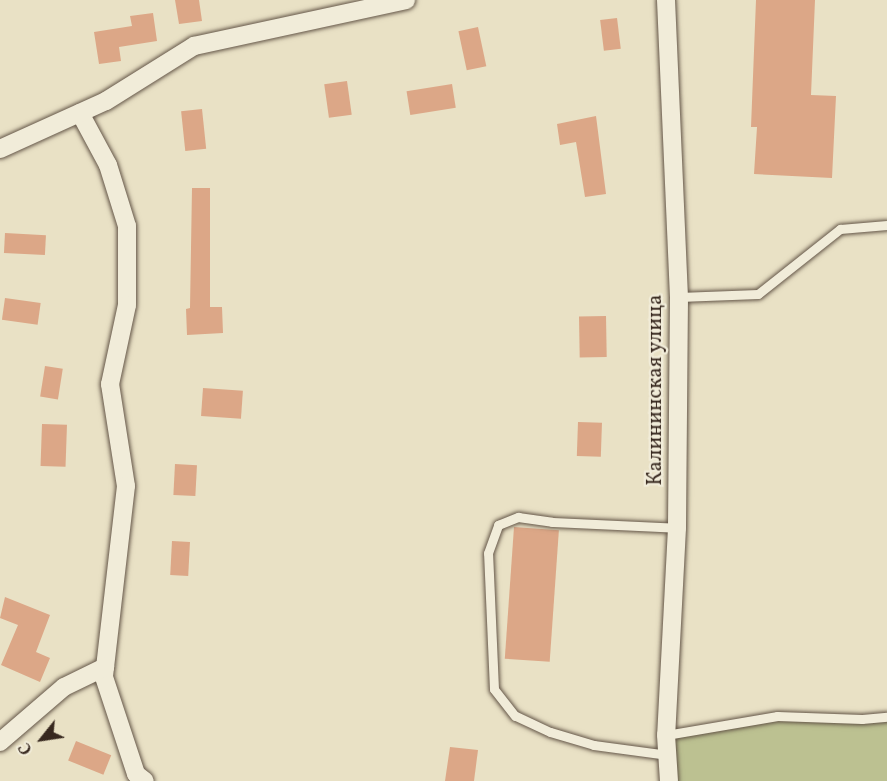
<!DOCTYPE html>
<html>
<head>
<meta charset="utf-8">
<style>
  body { margin:0 }
  #map { position:relative; width:887px; height:781px; overflow:hidden; background:#e9e1c5; font-family:Vollkorn,serif }
  div>[style] { position:absolute }
  .green>* { inset:0; background:#bcc191 }
  .building>* { inset:0; background:#dca787; transform-origin:0 0 }
  .roads { filter:drop-shadow(0 0 2px #645648) drop-shadow(0 0 2px #645648) }
  .service>* { height:9px; margin:-4.5px; padding:0 4.5px; transform-origin:4.5px; border-radius:4.5px; background:#f1ecd9 }
  .minor>* { height:18px; margin:-9px; padding:0 9px; transform-origin:9px; border-radius:9px; background:#f1ecd9 }
  span { translate:-50% -50%; white-space:nowrap; text-align:center; line-height:1.15; -webkit-text-stroke:4.5px #f1ecd9; paint-order:stroke }
  .street-label { font-size:21px; color:#37281f }
  .north { position:absolute; left:12px; top:709px; width:60px; height:60px; -webkit-text-stroke:4px #f1ecd9; paint-order:stroke; rotate:240deg; font-size:16px; font-weight:700; line-height:24px; text-align:center; color:#37281f }
  .north::after { content:''; display:block; margin:auto; width:21px; height:27px; background:#37281f; clip-path:polygon(50% 0,100% 100%,50% 72%,0 100%) }
</style>
</head>
<body>
<div id="map">
  <div class="green">
    <div style="clip-path:polygon(777px 716px,887px 717px,887px 781px,669px 781px,666px 735px)"></div>
  </div>
  <div class="building">
    <div style="clip-path:polygon(175px 0,199px 0,202px 21px,179px 24px)"></div>
    <div style="clip-path:polygon(756px 0,815px 0,811px 95px,836px 96px,832px 178px,754px 174px,757px 127px,751px 127px)"></div>
    <div style="clip-path:polygon(153px 13px,157px 41px,119px 47px,121px 61px,99px 64px,94px 32px,132px 26px,130px 16px)"></div>
    <div style="left:617px;top:18px;width:31px;height:17px;rotate:83deg"></div>
    <div style="left:478px;top:27px;width:40px;height:20px;rotate:78deg"></div>
    <div style="left:347px;top:81px;width:34px;height:23px;rotate:82deg"></div>
    <div style="left:452px;top:84px;width:24px;height:46px;rotate:81deg"></div>
    <div style="left:202px;top:109px;width:40px;height:21px;rotate:84deg"></div>
    <div style="clip-path:polygon(596px 116px,606px 194px,585px 197px,576px 142px,560px 145px,557px 124px)"></div>
    <div style="clip-path:polygon(192px 188px,210px 188px,210px 307px,222px 307px,223px 333px,187px 335px,186px 309px,190px 308px)"></div>
    <div style="left:5px;top:233px;width:41px;height:20px;rotate:3deg"></div>
    <div style="left:5px;top:298px;width:36px;height:22px;rotate:8deg"></div>
    <div style="left:606px;top:316px;width:41px;height:27px;rotate:89deg"></div>
    <div style="left:45px;top:366px;width:18px;height:31px;rotate:9deg"></div>
    <div style="left:203px;top:388px;width:40px;height:28px;rotate:4deg"></div>
    <div style="left:578px;top:422px;width:24px;height:34px;rotate:2deg"></div>
    <div style="left:42px;top:424px;width:25px;height:42px;rotate:2deg"></div>
    <div style="left:175px;top:464px;width:22px;height:31px;rotate:3deg"></div>
    <div style="left:514px;top:527px;width:45px;height:132px;rotate:4deg"></div>
    <div style="left:172px;top:541px;width:18px;height:34px;rotate:3deg"></div>
    <div style="clip-path:polygon(5px 597px,50px 615px,36px 652px,50px 658px,40px 682px,1px 665px,18px 625px,0 618px)"></div>
    <div style="left:76px;top:741px;width:38px;height:21px;rotate:22deg"></div>
    <div style="clip-path:polygon(450px 747px,478px 750px,474px 781px,445px 781px)"></div>
  </div>
  <div class="roads">
    <div class="service">
      <div style="left:679px;top:297px;width:79px;rotate:-2.2deg"></div>
      <div style="left:758px;top:294px;width:105px;rotate:-38.4deg"></div>
      <div style="left:840px;top:229px;width:47px;rotate:-4.9deg"></div>
      <div style="left:666px;top:735px;width:113px;rotate:-9.7deg"></div>
      <div style="left:777px;top:716px;width:85px;rotate:2deg"></div>
      <div style="left:862px;top:719px;width:25px;rotate:-5deg"></div>
      <div style="left:668px;top:755px;width:75px;rotate:-172.3deg"></div>
      <div style="left:594px;top:745px;width:46px;rotate:-163.5deg"></div>
      <div style="left:550px;top:732px;width:38px;rotate:-155deg"></div>
      <div style="left:515px;top:716px;width:34px;rotate:-128deg"></div>
      <div style="left:494px;top:689px;width:136px;rotate:-92.5deg"></div>
      <div style="left:488px;top:553px;width:30px;rotate:-70deg"></div>
      <div style="left:498px;top:525px;width:22px;rotate:-22deg"></div>
      <div style="left:518px;top:517px;width:34px;rotate:8deg"></div>
      <div style="left:552px;top:522px;width:125px;rotate:2.7deg"></div>
    </div>
    <div class="minor">
      <div style="left:666px;top:0;width:297px;rotate:87.5deg"></div>
      <div style="left:679px;top:297px;width:231px;rotate:90.5deg"></div>
      <div style="left:677px;top:528px;width:207px;rotate:93deg"></div>
      <div style="left:666px;top:735px;width:46px;rotate:86.3deg"></div>
      <div style="left:80px;top:113px;width:59px;rotate:61.7deg"></div>
      <div style="left:108px;top:165px;width:64px;rotate:72.7deg"></div>
      <div style="left:127px;top:226px;width:79px;rotate:90deg"></div>
      <div style="left:127px;top:305px;width:81px;rotate:102.1deg"></div>
      <div style="left:110px;top:384px;width:103px;rotate:81.1deg"></div>
      <div style="left:126px;top:486px;width:192px;rotate:96.6deg"></div>
      <div style="left:104px;top:677px;width:102px;rotate:71.7deg"></div>
      <div style="left:136px;top:774px;width:11px;rotate:38deg"></div>
      <div style="left:0;top:149px;width:116px;rotate:-24.4deg"></div>
      <div style="left:106px;top:101px;width:104px;rotate:-32deg"></div>
      <div style="left:194px;top:46px;width:217px;rotate:-12.2deg"></div>
      <div style="left:0;top:742px;width:84px;rotate:-40.7deg"></div>
      <div style="left:64px;top:687px;width:46px;rotate:-26deg"></div>
    </div>
  </div>
  <div class="street-label">
    <span style="left:656px;top:390px;rotate:-90deg">Калининская улица</span>
  </div>
  <div class="north">С</div>
</div>
</body>
</html>
